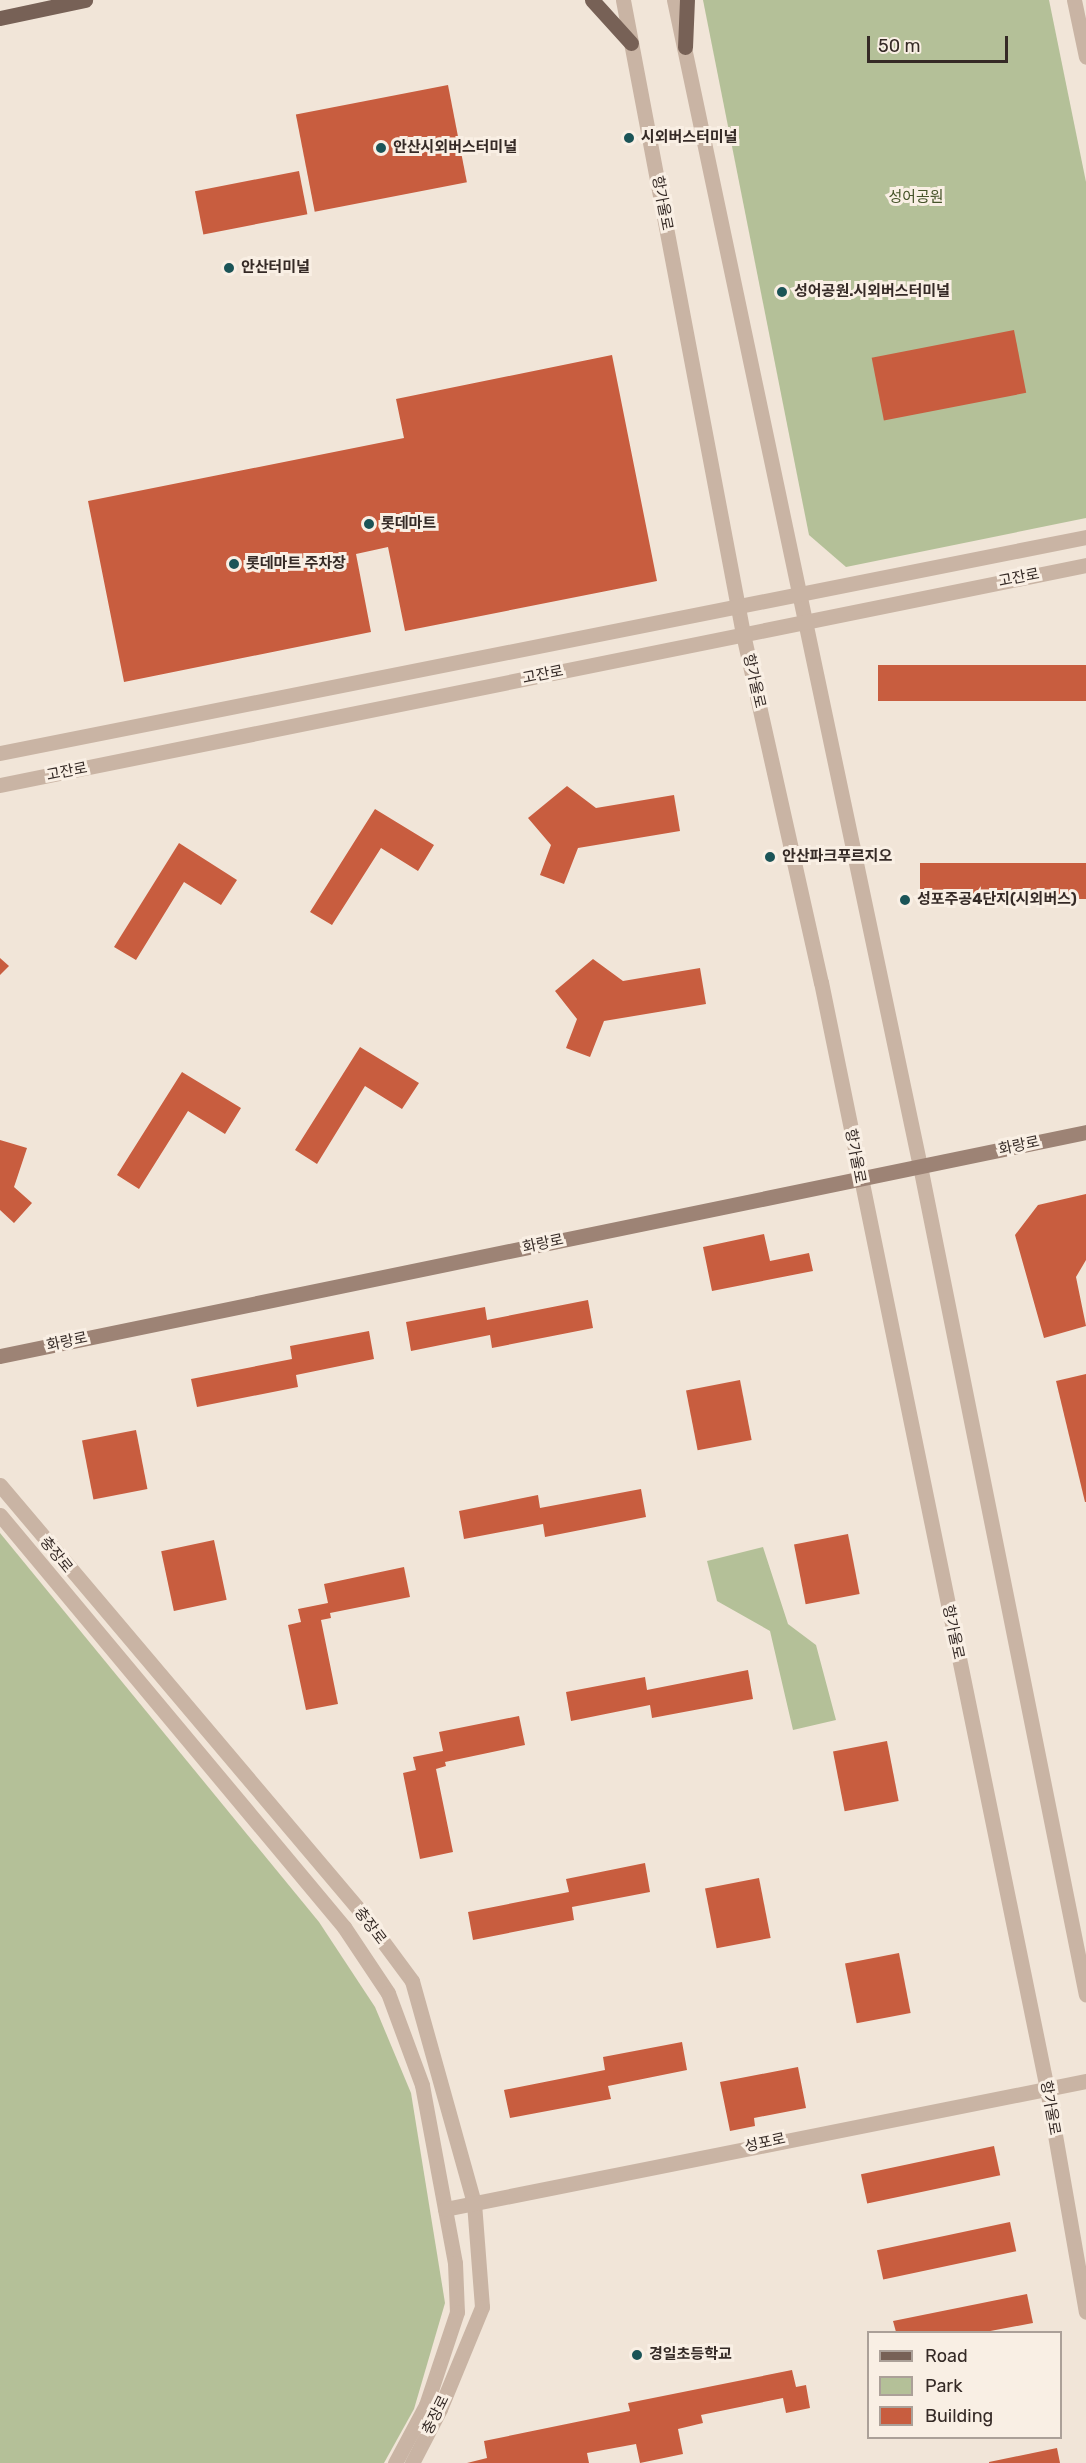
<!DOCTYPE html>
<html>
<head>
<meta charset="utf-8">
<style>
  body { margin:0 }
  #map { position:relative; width:1086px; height:2463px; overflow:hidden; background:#f1e5d8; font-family:Rubik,"Noto Sans KR",sans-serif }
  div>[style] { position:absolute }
  .green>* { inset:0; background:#b4c098 }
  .building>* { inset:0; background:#c85d3f; transform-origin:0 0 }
  .tertiary>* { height:15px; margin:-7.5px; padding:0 7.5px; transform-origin:7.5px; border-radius:7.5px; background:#c9b4a4 }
  .secondary>* { height:15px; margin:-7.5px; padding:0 7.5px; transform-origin:7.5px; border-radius:7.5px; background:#9d8375 }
  .primary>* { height:15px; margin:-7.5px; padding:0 7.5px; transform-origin:7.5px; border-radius:7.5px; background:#776156 }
  .dots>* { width:16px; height:16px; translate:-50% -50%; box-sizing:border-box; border:3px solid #f9efe4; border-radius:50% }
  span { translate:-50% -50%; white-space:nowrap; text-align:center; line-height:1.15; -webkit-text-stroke:6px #f9efe4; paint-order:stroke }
  .poi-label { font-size:15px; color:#352a26; font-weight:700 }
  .left { translate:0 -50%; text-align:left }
  .park-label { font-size:15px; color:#455329 }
  .street-label { font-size:15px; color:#352a26 }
  .legend { position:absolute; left:867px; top:2331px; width:195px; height:108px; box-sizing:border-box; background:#f9efe4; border:2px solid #aba098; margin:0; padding:8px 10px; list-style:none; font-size:18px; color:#352a26 }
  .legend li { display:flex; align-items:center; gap:12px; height:30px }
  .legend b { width:30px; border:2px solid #aba098 }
  .scale { position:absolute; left:867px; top:36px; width:141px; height:27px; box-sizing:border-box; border:3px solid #352a26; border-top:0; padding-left:8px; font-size:18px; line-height:21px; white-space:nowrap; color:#352a26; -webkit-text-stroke:4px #f9efe4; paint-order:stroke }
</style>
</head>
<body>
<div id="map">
  <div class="green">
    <div style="clip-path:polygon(703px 0,1049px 0,1086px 182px,1086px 518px,846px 567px,809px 535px)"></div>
    <div style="clip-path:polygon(0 1533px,319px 1922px,375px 2007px,411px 2093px,445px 2303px,414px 2409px,384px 2463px,0 2463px)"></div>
    <div style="clip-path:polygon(763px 1547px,788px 1624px,816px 1645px,836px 1720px,793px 1730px,770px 1631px,717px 1601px,707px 1561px)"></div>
  </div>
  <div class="building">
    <div style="left:448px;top:85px;width:99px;height:155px;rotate:79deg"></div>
    <div style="left:299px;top:171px;width:44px;height:106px;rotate:79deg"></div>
    <div style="left:1014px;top:330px;width:64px;height:145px;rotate:79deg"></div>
    <div style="clip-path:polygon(612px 355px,657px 581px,405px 631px,388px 547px,356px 554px,371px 632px,124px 682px,88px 501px,404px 438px,396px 399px)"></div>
    <div style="left:1086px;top:665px;width:36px;height:208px;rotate:90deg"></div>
    <div style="clip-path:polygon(567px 786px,596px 808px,674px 795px,680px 831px,578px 848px,564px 884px,540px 875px,551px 845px,528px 818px)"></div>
    <div style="clip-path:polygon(375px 809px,434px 845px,418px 871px,381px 848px,332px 925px,310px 912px)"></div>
    <div style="clip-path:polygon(179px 843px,237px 880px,221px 905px,184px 882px,136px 960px,114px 947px)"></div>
    <div style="left:1086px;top:863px;width:36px;height:166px;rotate:90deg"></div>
    <div style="clip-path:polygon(0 958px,9px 966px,0 975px)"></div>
    <div style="clip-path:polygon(593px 959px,623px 981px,700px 968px,706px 1004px,604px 1021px,590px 1057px,566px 1048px,577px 1019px,555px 991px)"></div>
    <div style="clip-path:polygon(360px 1047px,419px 1083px,402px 1109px,365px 1086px,317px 1164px,295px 1150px)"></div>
    <div style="clip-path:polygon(182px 1072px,241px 1108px,225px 1134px,188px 1111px,139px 1189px,117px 1175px)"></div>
    <div style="clip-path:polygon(0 1140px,27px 1148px,14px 1187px,32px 1203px,14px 1223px,0 1210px)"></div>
    <div style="clip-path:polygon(1086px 1194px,1086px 1260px,1076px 1277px,1086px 1326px,1044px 1338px,1015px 1235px,1038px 1205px)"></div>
    <div style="clip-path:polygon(764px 1234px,770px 1261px,809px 1253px,813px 1271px,712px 1291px,703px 1247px)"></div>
    <div style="clip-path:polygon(588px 1300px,593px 1328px,492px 1348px,490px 1335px,411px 1351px,406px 1322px,485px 1307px,487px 1320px)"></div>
    <div style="clip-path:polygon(369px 1331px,374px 1359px,296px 1375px,298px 1387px,197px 1407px,191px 1379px,292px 1359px,290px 1346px)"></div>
    <div style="clip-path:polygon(1086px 1374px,1086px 1502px,1085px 1502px,1056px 1381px)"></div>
    <div style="left:740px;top:1380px;width:61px;height:55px;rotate:79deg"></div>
    <div style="left:136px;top:1430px;width:60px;height:55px;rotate:79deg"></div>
    <div style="clip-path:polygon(641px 1489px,646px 1517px,545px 1537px,543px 1524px,464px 1539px,459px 1511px,538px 1495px,540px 1508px)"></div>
    <div style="left:848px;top:1534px;width:61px;height:55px;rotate:79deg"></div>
    <div style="left:214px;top:1540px;width:61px;height:54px;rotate:78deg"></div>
    <div style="clip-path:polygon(404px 1567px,410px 1597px,330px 1613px,331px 1618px,321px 1620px,338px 1704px,306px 1710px,288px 1625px,301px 1622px,298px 1609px,328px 1603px,324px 1584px)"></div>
    <div style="clip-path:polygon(748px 1670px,753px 1699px,652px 1718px,650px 1705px,571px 1721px,566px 1692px,645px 1677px,647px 1690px)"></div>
    <div style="clip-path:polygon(519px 1716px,525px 1745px,445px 1762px,446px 1766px,436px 1769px,453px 1852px,420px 1859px,403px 1773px,416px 1770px,413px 1757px,443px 1751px,439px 1732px)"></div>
    <div style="left:887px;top:1741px;width:61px;height:55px;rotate:79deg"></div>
    <div style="clip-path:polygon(645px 1863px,650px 1892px,572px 1907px,574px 1920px,473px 1940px,468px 1912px,569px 1892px,566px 1879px)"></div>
    <div style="left:759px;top:1878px;width:61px;height:55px;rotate:79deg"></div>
    <div style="left:899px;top:1953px;width:61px;height:55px;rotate:79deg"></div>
    <div style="clip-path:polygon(682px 2042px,687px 2070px,608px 2086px,611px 2099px,510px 2118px,504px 2090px,605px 2070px,603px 2057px)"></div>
    <div style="clip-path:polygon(798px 2067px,806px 2108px,754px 2118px,755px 2126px,730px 2131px,720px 2082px)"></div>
    <div style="left:994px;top:2146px;width:30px;height:136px;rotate:78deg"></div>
    <div style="left:1010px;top:2222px;width:30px;height:136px;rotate:78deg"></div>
    <div style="clip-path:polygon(1027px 2294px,1033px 2323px,985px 2332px,896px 2332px,893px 2321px)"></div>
    <div style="clip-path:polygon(792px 2370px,796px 2387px,806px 2385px,810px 2408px,786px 2413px,783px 2398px,701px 2415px,703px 2423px,678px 2429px,683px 2454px,640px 2463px,636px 2444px,587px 2453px,589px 2463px,467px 2463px,487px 2458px,484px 2441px,630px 2411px,628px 2403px)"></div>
    <div style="clip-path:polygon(1057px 2448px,1060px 2463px,989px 2463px,989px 2462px)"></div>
  </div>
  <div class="tertiary">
    <div style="left:623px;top:0;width:645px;rotate:79.28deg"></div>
    <div style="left:743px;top:634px;width:357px;rotate:77.4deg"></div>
    <div style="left:821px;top:982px;width:1130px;rotate:78.46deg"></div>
    <div style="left:1047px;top:2089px;width:226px;rotate:80.1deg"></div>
    <div style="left:674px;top:0;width:1192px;rotate:78.09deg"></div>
    <div style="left:920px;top:1166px;width:845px;rotate:78.68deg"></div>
    <div style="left:1074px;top:0;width:58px;rotate:78.1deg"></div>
    <div style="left:0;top:753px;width:1107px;rotate:-11.25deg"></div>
    <div style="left:0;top:785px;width:1108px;rotate:-11.45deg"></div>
    <div style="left:0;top:1485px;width:559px;rotate:49.79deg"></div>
    <div style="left:361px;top:1912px;width:86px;rotate:53.5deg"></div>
    <div style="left:412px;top:1981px;width:230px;rotate:74.4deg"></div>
    <div style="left:474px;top:2203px;width:104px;rotate:85.6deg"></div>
    <div style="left:482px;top:2307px;width:110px;rotate:112.4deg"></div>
    <div style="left:440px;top:2409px;width:61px;rotate:117.4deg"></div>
    <div style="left:0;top:1515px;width:537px;rotate:50.14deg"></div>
    <div style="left:344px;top:1927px;width:79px;rotate:56.3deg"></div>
    <div style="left:388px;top:1993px;width:98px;rotate:69.7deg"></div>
    <div style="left:422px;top:2085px;width:181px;rotate:79.5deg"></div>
    <div style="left:455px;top:2263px;width:49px;rotate:87.7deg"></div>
    <div style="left:457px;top:2312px;width:98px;rotate:108.4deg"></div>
    <div style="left:426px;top:2405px;width:66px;rotate:118.1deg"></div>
    <div style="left:445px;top:2209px;width:654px;rotate:-11.29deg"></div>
  </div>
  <div class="secondary">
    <div style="left:0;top:1356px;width:1109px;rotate:-11.65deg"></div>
  </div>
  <div class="primary">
    <div style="left:592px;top:0;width:58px;rotate:47.8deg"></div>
    <div style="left:0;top:18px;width:87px;rotate:-12deg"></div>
    <div style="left:685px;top:47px;width:47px;rotate:-87.6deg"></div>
  </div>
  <div class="dots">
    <div style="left:629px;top:138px;background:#1b5457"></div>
    <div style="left:381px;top:148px;background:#1b5457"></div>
    <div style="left:229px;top:268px;background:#1b5457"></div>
    <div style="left:782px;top:292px;background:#1b5457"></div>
    <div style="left:369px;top:524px;background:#1b5457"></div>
    <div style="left:234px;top:564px;background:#1b5457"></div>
    <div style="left:770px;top:857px;background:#1b5457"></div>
    <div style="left:905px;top:900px;background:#1b5457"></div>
    <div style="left:637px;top:2355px;background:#1b5457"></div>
  </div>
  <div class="poi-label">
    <span class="left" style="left:641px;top:138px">시외버스터미널</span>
    <span class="left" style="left:393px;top:148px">안산시외버스터미널</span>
    <span class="left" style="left:241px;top:268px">안산터미널</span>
    <span class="left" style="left:794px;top:292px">성어공원.시외버스터미널</span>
    <span class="left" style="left:381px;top:524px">롯데마트</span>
    <span class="left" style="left:246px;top:564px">롯데마트 주차장</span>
    <span class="left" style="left:782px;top:857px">안산파크푸르지오</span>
    <span class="left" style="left:917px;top:900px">성포주공4단지(시외버스)</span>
    <span class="left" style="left:649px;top:2355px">경일초등학교</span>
  </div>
  <div class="park-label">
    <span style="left:916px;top:198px">성어공원</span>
  </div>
  <div class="street-label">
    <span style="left:662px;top:203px;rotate:79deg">항가울로</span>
    <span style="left:1019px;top:578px;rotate:-11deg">고잔로</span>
    <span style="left:543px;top:675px;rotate:-11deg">고잔로</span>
    <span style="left:754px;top:681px;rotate:77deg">항가울로</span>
    <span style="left:67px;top:772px;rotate:-11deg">고잔로</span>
    <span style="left:1019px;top:1146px;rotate:-12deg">화랑로</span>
    <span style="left:855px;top:1156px;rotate:79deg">항가울로</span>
    <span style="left:543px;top:1244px;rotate:-12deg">화랑로</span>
    <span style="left:67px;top:1342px;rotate:-12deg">화랑로</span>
    <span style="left:56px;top:1555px;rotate:51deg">충장로</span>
    <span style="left:953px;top:1632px;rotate:78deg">항가울로</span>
    <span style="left:370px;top:1926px;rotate:53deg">충장로</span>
    <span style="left:1050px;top:2108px;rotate:80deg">항가울로</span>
    <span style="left:765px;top:2143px;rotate:-12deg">성포로</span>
    <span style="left:436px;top:2415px;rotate:-64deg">충장로</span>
  </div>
  <ul class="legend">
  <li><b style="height:8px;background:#776156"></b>Road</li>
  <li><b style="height:16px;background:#b4c098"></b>Park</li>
  <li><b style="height:16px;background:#c85d3f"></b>Building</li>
  </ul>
  <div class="scale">50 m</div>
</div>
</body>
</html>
